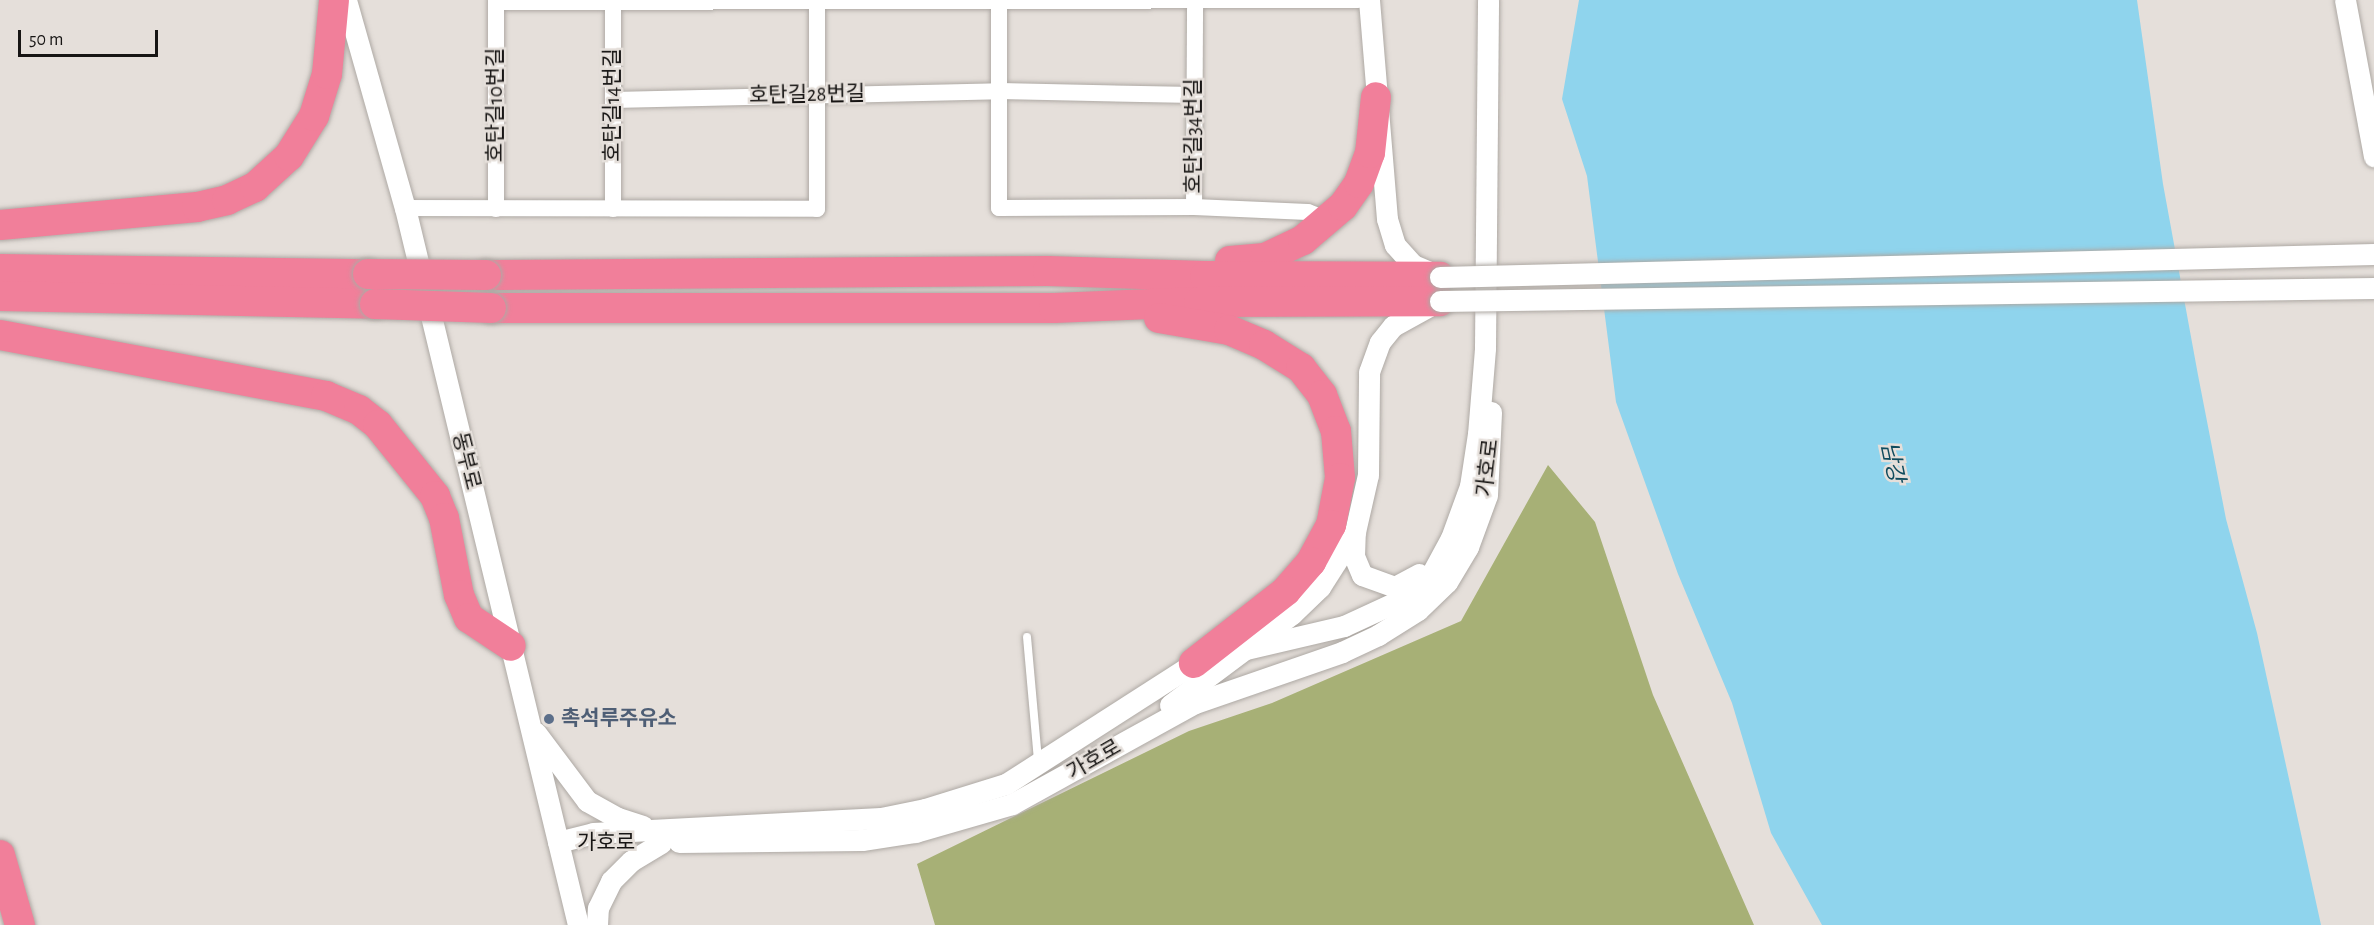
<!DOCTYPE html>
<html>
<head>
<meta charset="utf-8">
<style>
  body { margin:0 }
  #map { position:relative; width:2374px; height:925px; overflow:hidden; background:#e5dfda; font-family:"Alegreya Sans","Noto Sans KR",sans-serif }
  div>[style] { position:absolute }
  .forest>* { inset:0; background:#a7b076 }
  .water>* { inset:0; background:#8fd4ed }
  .roads { filter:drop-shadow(0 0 2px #aea9a4) drop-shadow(0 0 2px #aea9a4) }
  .service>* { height:8px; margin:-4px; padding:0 4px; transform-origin:4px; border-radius:4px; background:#fff }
  .minor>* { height:16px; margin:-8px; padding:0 8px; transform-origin:8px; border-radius:8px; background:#fff }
  .tertiary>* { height:21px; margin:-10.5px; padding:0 10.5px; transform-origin:10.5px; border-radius:10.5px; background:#fff }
  .motorway>* { height:30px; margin:-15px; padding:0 15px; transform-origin:15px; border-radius:15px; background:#f17f9a }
  .bridges { filter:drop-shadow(0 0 2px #aea9a4) drop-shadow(0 0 2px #aea9a4) }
  .tertiary-bridge>* { height:21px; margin:-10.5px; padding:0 10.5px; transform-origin:10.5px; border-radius:10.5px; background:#fff }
  .motorway-bridge>* { height:30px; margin:-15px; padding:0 15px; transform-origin:15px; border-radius:15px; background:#f17f9a }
  .dots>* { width:16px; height:16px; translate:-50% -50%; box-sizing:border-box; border:3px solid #e5dfda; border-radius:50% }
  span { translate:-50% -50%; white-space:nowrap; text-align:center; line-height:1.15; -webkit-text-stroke:5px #e5dfda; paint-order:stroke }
  .street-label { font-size:21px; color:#171514 }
  .service-label { font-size:21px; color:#4e5e75; font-weight:700 }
  .left { translate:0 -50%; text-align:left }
  .water-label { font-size:22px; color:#0f4b5d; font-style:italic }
  .scale { position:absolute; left:18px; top:30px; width:140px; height:27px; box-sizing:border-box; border:3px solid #171514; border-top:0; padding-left:8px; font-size:18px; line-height:21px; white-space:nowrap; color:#171514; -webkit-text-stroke:4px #e5dfda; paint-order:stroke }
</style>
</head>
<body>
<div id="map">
  <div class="forest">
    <div style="clip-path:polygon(1548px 465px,1595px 522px,1653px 695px,1754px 925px,935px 925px,917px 864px,1189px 731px,1272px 703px,1461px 621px)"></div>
  </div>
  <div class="water">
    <div style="clip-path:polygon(1579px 0,2137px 0,2163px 184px,2198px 375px,2226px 519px,2257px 633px,2321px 925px,1822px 925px,1771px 833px,1732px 703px,1678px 574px,1616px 402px,1587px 176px,1562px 99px)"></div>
  </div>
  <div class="roads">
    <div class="service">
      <div style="left:1027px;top:637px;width:124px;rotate:84.9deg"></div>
    </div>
    <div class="minor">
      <div style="left:613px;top:0;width:209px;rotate:90deg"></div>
      <div style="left:999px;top:0;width:208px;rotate:90deg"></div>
      <div style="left:999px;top:208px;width:195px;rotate:-0.3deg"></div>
      <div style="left:1194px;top:207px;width:114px;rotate:2.5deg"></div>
      <div style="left:1308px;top:212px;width:22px;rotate:21deg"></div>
      <div style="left:496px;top:2px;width:862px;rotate:-0.13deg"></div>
      <div style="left:613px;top:100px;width:387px;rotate:-1.3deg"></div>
      <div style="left:1000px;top:91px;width:195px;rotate:1.2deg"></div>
      <div style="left:1194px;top:207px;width:207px;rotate:-89.7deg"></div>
      <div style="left:405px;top:208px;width:412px;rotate:0.1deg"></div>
      <div style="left:817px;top:209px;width:209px;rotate:-90deg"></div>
      <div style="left:496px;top:209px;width:209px;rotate:-90deg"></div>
    </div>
    <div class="tertiary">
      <div style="left:346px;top:0;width:216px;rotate:74.2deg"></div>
      <div style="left:405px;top:208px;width:738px;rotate:76.43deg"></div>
      <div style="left:1369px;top:0;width:220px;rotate:85.3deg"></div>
      <div style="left:1387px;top:219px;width:27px;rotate:73deg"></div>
      <div style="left:1395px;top:245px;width:27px;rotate:48deg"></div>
      <div style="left:1413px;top:265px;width:23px;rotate:23deg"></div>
      <div style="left:2345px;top:0;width:159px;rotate:79.5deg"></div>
      <div style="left:1419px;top:574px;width:27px;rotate:152deg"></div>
      <div style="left:1395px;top:587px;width:35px;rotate:-160deg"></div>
      <div style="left:1362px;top:575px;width:21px;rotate:-113deg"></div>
      <div style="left:1354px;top:556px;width:24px;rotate:-88deg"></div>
      <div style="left:1355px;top:532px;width:58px;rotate:-77.2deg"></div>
      <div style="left:1368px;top:475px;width:103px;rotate:-89.4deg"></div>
      <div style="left:1369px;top:372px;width:32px;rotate:-70deg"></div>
      <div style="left:1380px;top:342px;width:21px;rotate:-51deg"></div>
      <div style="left:1393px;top:326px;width:46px;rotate:-28.8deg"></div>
      <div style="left:1170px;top:705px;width:152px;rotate:-36.7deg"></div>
      <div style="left:1292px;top:614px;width:39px;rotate:-44deg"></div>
      <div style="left:1320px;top:587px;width:65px;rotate:-57.5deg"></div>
      <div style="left:536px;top:733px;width:85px;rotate:53.1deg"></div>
      <div style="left:587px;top:801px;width:35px;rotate:29deg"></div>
      <div style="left:618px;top:818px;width:26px;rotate:18deg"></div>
      <div style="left:558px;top:842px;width:36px;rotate:-14deg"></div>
      <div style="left:593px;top:833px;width:288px;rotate:-3deg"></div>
      <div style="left:881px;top:818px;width:45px;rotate:-11.6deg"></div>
      <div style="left:925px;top:809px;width:85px;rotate:-17.2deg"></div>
      <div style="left:1006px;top:784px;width:229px;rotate:-32.7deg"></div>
      <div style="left:1199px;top:660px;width:149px;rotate:-13.2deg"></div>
      <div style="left:1344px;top:626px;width:74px;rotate:-24.8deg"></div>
      <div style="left:1411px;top:595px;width:28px;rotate:-45deg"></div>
      <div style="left:1431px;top:575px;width:42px;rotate:-61.6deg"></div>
      <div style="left:1451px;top:538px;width:55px;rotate:-69.9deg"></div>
      <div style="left:1470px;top:486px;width:53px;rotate:-81.3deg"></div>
      <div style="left:1478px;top:434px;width:86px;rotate:-85.3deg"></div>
      <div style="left:1485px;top:348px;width:348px;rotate:-89.5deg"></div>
      <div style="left:679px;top:842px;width:183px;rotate:-0.6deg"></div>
      <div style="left:862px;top:840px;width:54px;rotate:-8.6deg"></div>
      <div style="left:915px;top:832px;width:101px;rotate:-16.1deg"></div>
      <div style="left:1012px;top:804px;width:209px;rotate:-28.9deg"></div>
      <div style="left:1195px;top:703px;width:156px;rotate:-19.1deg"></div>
      <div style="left:1342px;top:652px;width:40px;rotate:-25deg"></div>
      <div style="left:1378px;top:635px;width:47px;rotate:-32deg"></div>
      <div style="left:1418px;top:610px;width:40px;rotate:-44deg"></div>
      <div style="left:1447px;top:582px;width:41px;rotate:-59deg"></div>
      <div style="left:1468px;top:547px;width:55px;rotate:-69.9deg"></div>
      <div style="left:1487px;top:495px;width:83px;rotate:-87.2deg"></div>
      <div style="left:597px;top:925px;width:17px;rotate:-87deg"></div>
      <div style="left:598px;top:908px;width:30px;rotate:-64deg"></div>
      <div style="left:611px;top:881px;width:28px;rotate:-45deg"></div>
      <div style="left:631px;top:861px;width:35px;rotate:-31deg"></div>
    </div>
    <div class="motorway">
      <div style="left:0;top:225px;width:198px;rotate:-5.2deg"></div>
      <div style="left:197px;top:207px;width:31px;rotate:-13deg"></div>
      <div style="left:227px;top:200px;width:31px;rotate:-25deg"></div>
      <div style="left:255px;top:187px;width:46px;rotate:-42.4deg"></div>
      <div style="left:289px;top:156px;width:47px;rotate:-58deg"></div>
      <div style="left:314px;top:116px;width:44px;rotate:-72.8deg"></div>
      <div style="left:327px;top:74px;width:74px;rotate:-84.6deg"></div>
      <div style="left:1230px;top:261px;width:35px;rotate:-5deg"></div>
      <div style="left:1265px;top:258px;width:42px;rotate:-25.3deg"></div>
      <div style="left:1303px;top:240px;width:52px;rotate:-40.4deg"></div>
      <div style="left:1343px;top:206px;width:28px;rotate:-55deg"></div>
      <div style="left:1359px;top:183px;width:32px;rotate:-70deg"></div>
      <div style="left:1370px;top:153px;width:56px;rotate:-83.9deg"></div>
      <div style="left:0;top:269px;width:368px;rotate:0.8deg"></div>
      <div style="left:486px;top:275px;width:562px;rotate:-0.41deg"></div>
      <div style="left:1048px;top:271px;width:157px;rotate:1.8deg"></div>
      <div style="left:1205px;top:276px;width:235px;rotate:0.2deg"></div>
      <div style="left:0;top:296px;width:375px;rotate:1.2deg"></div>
      <div style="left:491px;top:308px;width:563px"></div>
      <div style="left:1054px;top:308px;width:145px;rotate:-2.4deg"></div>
      <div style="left:1199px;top:302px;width:241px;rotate:-0.2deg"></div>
      <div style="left:1159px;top:318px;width:71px;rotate:9.7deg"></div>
      <div style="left:1229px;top:330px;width:38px;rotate:23deg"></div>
      <div style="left:1264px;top:345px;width:44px;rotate:31.9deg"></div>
      <div style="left:1301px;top:368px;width:34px;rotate:52deg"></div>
      <div style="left:1322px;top:395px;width:39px;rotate:69deg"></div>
      <div style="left:1336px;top:431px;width:47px;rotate:85.1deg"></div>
      <div style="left:1340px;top:478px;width:48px;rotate:100.8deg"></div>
      <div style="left:1331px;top:525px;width:42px;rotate:118.4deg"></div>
      <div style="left:1311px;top:562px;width:38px;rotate:131deg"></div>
      <div style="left:1286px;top:591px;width:117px;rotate:142deg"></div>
      <div style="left:0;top:335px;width:332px;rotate:10.6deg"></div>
      <div style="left:326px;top:396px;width:36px;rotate:23deg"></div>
      <div style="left:359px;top:410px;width:24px;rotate:38deg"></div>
      <div style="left:378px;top:425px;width:91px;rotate:51.2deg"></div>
      <div style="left:435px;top:496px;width:24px;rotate:68deg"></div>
      <div style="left:444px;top:518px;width:78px;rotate:79deg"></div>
      <div style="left:459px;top:595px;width:25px;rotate:67deg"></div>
      <div style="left:469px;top:618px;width:50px;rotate:33.7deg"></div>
      <div style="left:0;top:855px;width:73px;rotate:74.1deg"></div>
    </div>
  </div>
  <div class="bridges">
    <div class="tertiary-bridge">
      <div style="left:1440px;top:277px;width:934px;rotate:-1.41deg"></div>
      <div style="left:1440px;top:301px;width:934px;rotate:-0.8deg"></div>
    </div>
    <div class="motorway-bridge">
      <div style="left:368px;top:274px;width:118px;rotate:0.5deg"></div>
      <div style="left:375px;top:304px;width:116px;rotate:2deg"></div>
    </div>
  </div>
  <div class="dots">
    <div style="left:549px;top:719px;background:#5c6f8a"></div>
  </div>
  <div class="street-label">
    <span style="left:807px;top:95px;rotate:-1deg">호탄길28번길</span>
    <span style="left:496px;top:105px;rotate:-90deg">호탄길10번길</span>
    <span style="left:613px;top:105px;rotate:-90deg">호탄길14번길</span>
    <span style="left:1194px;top:136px;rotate:-90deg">호탄길34번길</span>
    <span style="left:466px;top:461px;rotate:76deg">동부로</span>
    <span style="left:1488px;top:468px;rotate:-83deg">가호로</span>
    <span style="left:1094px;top:760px;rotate:-30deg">가호로</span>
    <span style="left:606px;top:843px">가호로</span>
  </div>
  <div class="service-label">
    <span class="left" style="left:561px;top:719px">촉석루주유소</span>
  </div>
  <div class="water-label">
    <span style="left:1892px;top:462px;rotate:78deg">남강</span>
  </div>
  <div class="scale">50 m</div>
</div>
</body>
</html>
